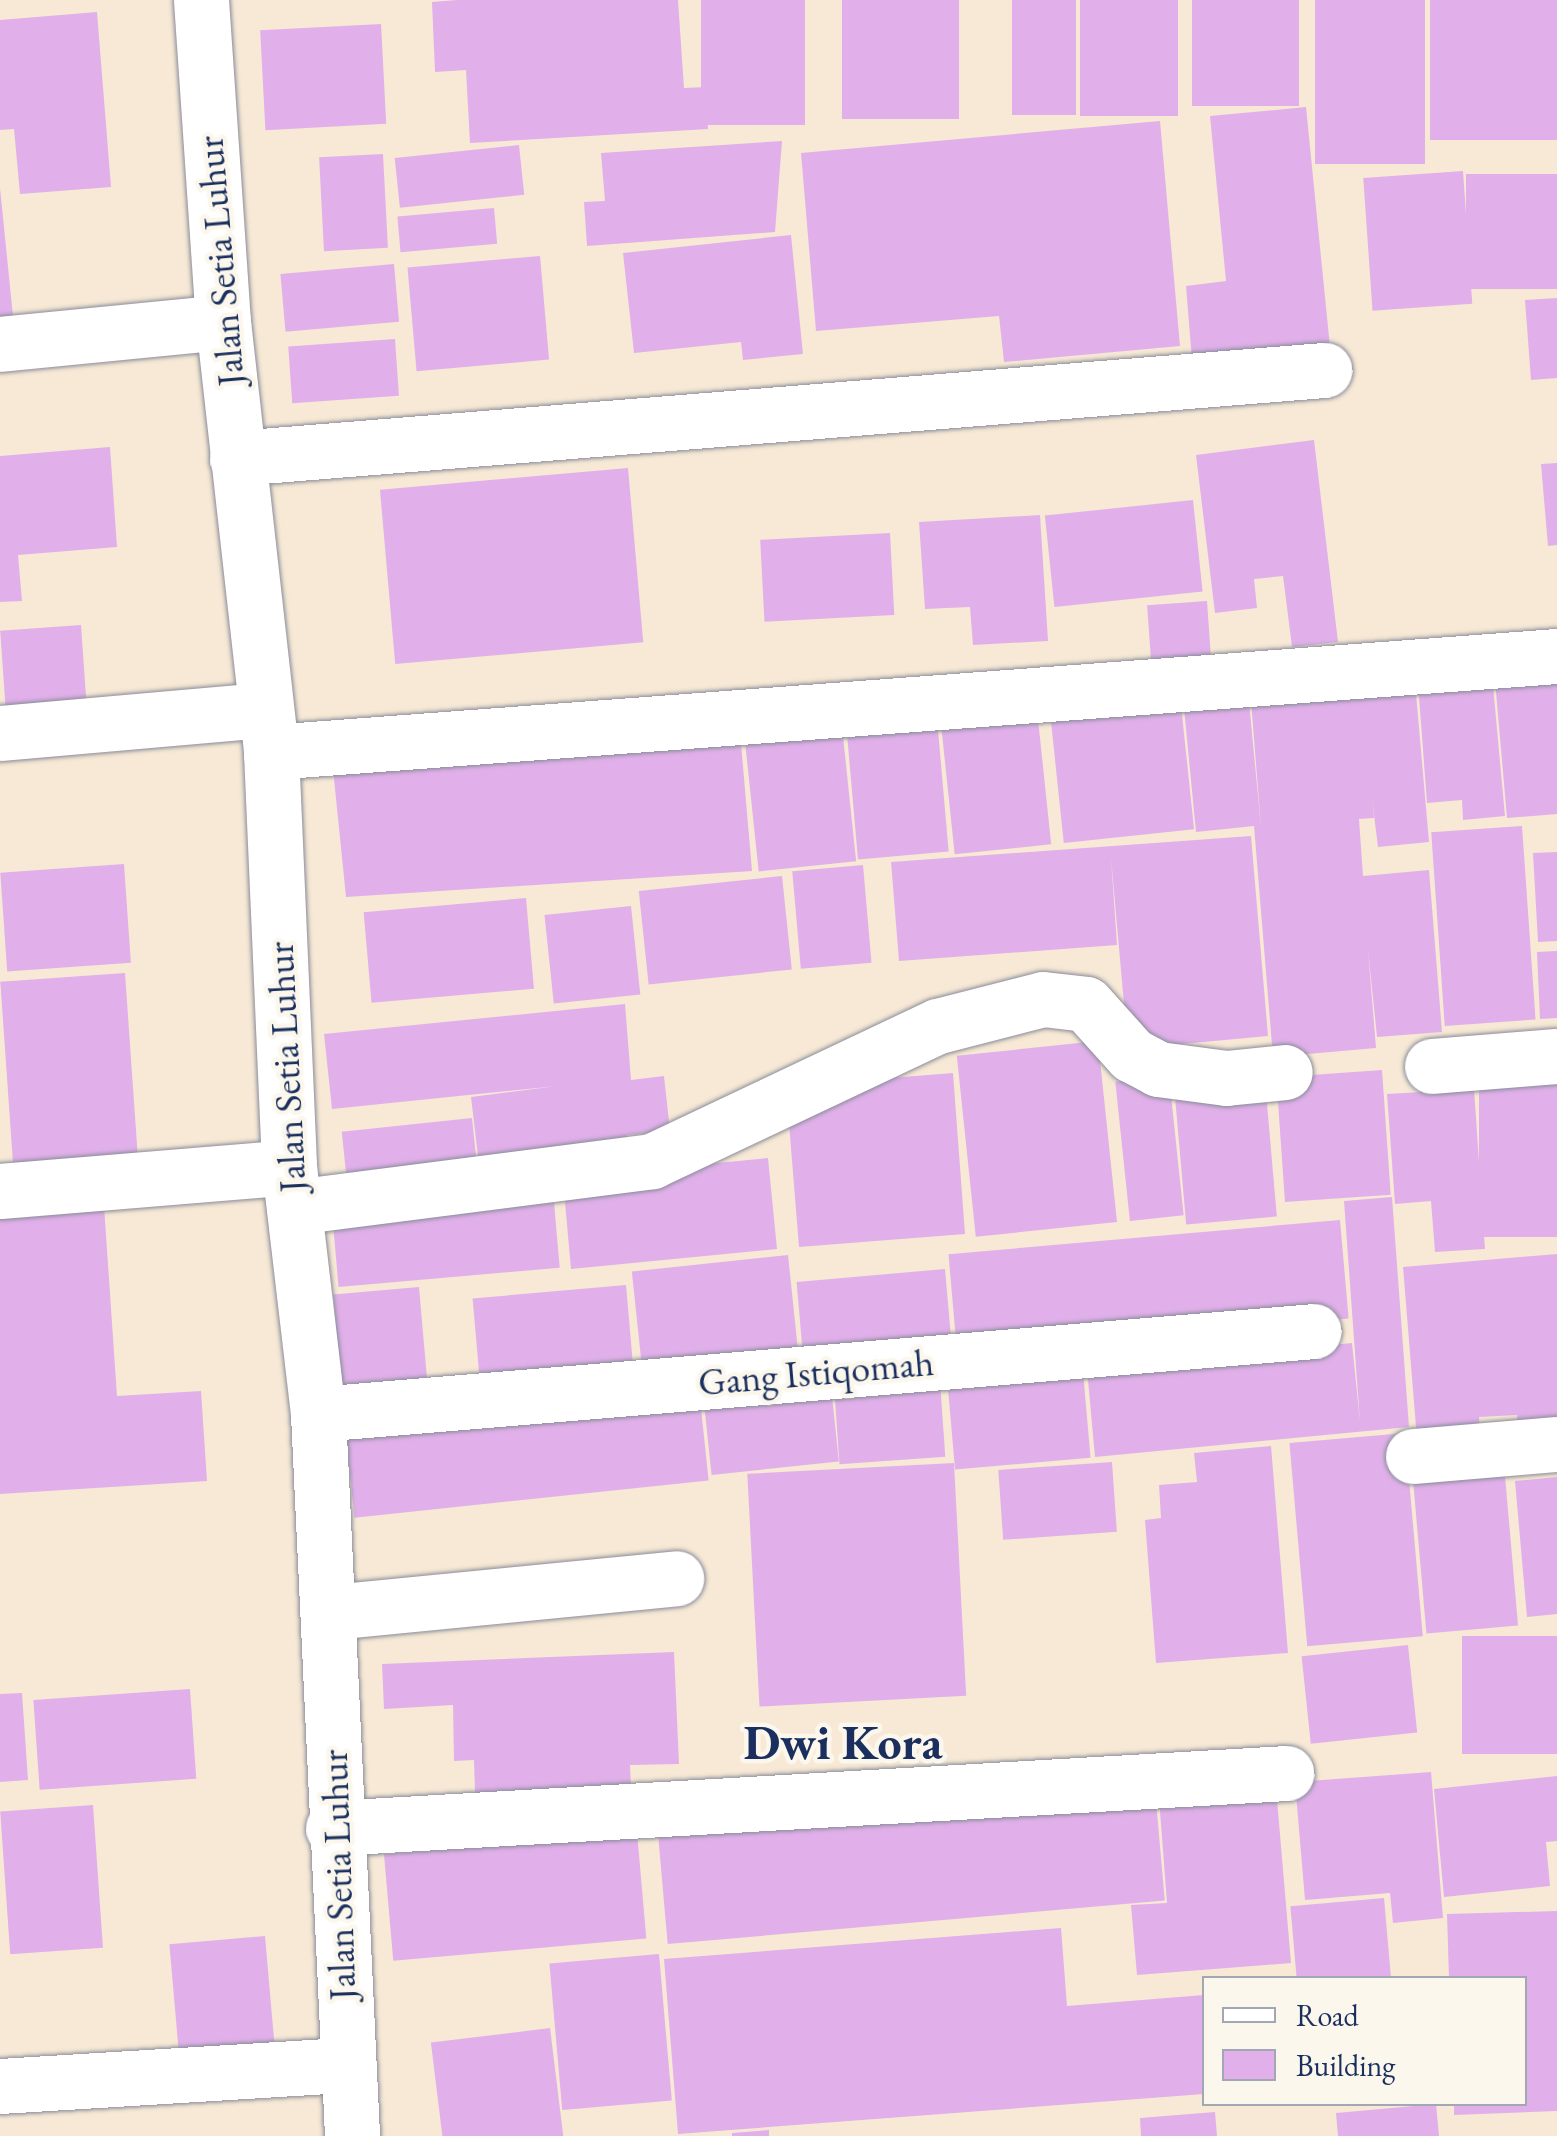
<!DOCTYPE html>
<html>
<head>
<meta charset="utf-8">
<style>
  body { margin:0 }
  #map { position:relative; width:1557px; height:2136px; overflow:hidden; background:#f7e9d5; font-family:"EB Garamond",serif }
  div>[style] { position:absolute }
  .building>* { inset:0; background:#e1b0ea; transform-origin:0 0 }
  .roads { filter:drop-shadow(0 0 2px #898c9a) drop-shadow(0 0 2px #898c9a) }
  .minor>* { height:55px; margin:-27.5px; padding:0 27.5px; transform-origin:27.5px; border-radius:27.5px; background:#fff }
  span { translate:-50% -50%; white-space:nowrap; text-align:center; line-height:1.15; -webkit-text-stroke:9px #fbf7ec; paint-order:stroke }
  .street-label { font-size:38px; color:#1b2f5e }
  .district-label { font-size:48px; color:#1b2f5e; font-weight:700 }
  .legend { position:absolute; left:1202px; top:1976px; width:325px; height:130px; box-sizing:border-box; background:#fbf7ec; border:2px solid #a1a7b3; margin:0; padding:12px 18px; list-style:none; font-size:30px; color:#1b2f5e }
  .legend li { display:flex; align-items:center; gap:20px; height:50px }
  .legend b { width:50px; border:2px solid #a1a7b3 }
</style>
</head>
<body>
<div id="map">
  <div class="building">
    <div style="clip-path:polygon(457px 0,678px 0,684px 88px,706px 87px,708px 129px,470px 143px,466px 70px,435px 72px,432px 2px)"></div>
    <div style="left:701px;top:0;width:104px;height:125px"></div>
    <div style="left:842px;top:0;width:117px;height:119px"></div>
    <div style="left:1012px;top:0;width:64px;height:115px"></div>
    <div style="left:1080px;top:0;width:98px;height:116px"></div>
    <div style="left:1192px;top:0;width:107px;height:106px"></div>
    <div style="left:1315px;top:0;width:110px;height:164px"></div>
    <div style="left:1430px;top:0;width:127px;height:140px"></div>
    <div style="clip-path:polygon(97px 12px,111px 187px,20px 194px,14px 129px,0 130px,0 20px)"></div>
    <div style="left:381px;top:24px;width:100px;height:121px;rotate:87deg"></div>
    <div style="clip-path:polygon(1306px 107px,1330px 347px,1192px 360px,1186px 286px,1226px 281px,1210px 116px)"></div>
    <div style="clip-path:polygon(1160px 121px,1180px 346px,1004px 362px,999px 316px,816px 331px,801px 153px)"></div>
    <div style="clip-path:polygon(782px 141px,775px 232px,587px 246px,584px 202px,605px 201px,601px 153px)"></div>
    <div style="left:519px;top:145px;width:50px;height:125px;rotate:84deg"></div>
    <div style="left:383px;top:154px;width:94px;height:64px;rotate:87deg"></div>
    <div style="left:1463px;top:171px;width:133px;height:100px;rotate:86deg"></div>
    <div style="left:1557px;top:174px;width:115px;height:91px;rotate:90deg"></div>
    <div style="clip-path:polygon(0 188px,14px 326px,0 328px)"></div>
    <div style="left:494px;top:208px;width:36px;height:97px;rotate:85deg"></div>
    <div style="clip-path:polygon(791px 235px,803px 354px,743px 360px,741px 342px,634px 353px,623px 253px)"></div>
    <div style="left:540px;top:256px;width:104px;height:133px;rotate:85deg"></div>
    <div style="left:394px;top:264px;width:58px;height:114px;rotate:85deg"></div>
    <div style="clip-path:polygon(1557px 298px,1557px 378px,1531px 380px,1525px 300px)"></div>
    <div style="left:395px;top:339px;width:57px;height:107px;rotate:86deg"></div>
    <div style="clip-path:polygon(1314px 440px,1338px 642px,1292px 647px,1283px 576px,1254px 579px,1257px 608px,1215px 613px,1196px 455px)"></div>
    <div style="clip-path:polygon(110px 447px,117px 547px,18px 555px,22px 601px,0 602px,0 456px)"></div>
    <div style="clip-path:polygon(1557px 463px,1557px 545px,1548px 546px,1541px 464px)"></div>
    <div style="left:628px;top:468px;width:175px;height:249px;rotate:85deg"></div>
    <div style="left:1193px;top:500px;width:92px;height:149px;rotate:84deg"></div>
    <div style="clip-path:polygon(1040px 515px,1048px 641px,973px 645px,970px 607px,925px 609px,919px 522px)"></div>
    <div style="left:890px;top:533px;width:82px;height:130px;rotate:87deg"></div>
    <div style="left:1207px;top:601px;width:64px;height:60px;rotate:86deg"></div>
    <div style="left:81px;top:625px;width:93px;height:81px;rotate:86deg"></div>
    <div style="clip-path:polygon(1491px 664px,1505px 816px,1463px 820px,1462px 800px,1427px 803px,1417px 670px)"></div>
    <div style="clip-path:polygon(1557px 664px,1557px 814px,1507px 818px,1494px 669px)"></div>
    <div style="clip-path:polygon(1247px 681px,1261px 827px,1250px 688px,1415px 682px,1429px 842px,1378px 847px,1372px 799px,1374px 818px,1359px 819px,1363px 876px,1429px 870px,1442px 1032px,1377px 1037px,1368px 950px,1376px 1048px,1273px 1057px,1254px 826px,1196px 832px,1182px 687px)"></div>
    <div style="left:1179px;top:686px;width:144px;height:131px;rotate:84deg"></div>
    <div style="left:1036px;top:700px;width:145px;height:97px;rotate:84deg"></div>
    <div style="left:936px;top:707px;width:145px;height:91px;rotate:85deg"></div>
    <div style="left:841px;top:717px;width:145px;height:98px;rotate:84deg"></div>
    <div style="clip-path:polygon(739px 720px,752px 871px,346px 897px,333px 769px)"></div>
    <div style="left:1522px;top:826px;width:194px;height:91px;rotate:86deg"></div>
    <div style="clip-path:polygon(1251px 836px,1268px 1036px,1128px 1049px,1111px 858px,1117px 945px,899px 961px,891px 862px)"></div>
    <div style="clip-path:polygon(1557px 852px,1557px 941px,1538px 942px,1533px 853px)"></div>
    <div style="left:124px;top:864px;width:99px;height:124px;rotate:86deg"></div>
    <div style="left:863px;top:865px;width:98px;height:71px;rotate:85deg"></div>
    <div style="left:782px;top:876px;width:94px;height:144px;rotate:84deg"></div>
    <div style="left:526px;top:898px;width:91px;height:163px;rotate:85deg"></div>
    <div style="left:631px;top:906px;width:89px;height:87px;rotate:84deg"></div>
    <div style="clip-path:polygon(1557px 951px,1557px 1018px,1540px 1019px,1537px 952px)"></div>
    <div style="left:125px;top:973px;width:190px;height:125px;rotate:86deg"></div>
    <div style="clip-path:polygon(625px 1004px,631px 1080px,664px 1076px,670px 1131px,627px 1135px,629px 1156px,480px 1173px,471px 1097px,557px 1086px,332px 1109px,324px 1034px)"></div>
    <div style="left:1098px;top:1041px;width:182px;height:142px;rotate:84deg"></div>
    <div style="left:1382px;top:1070px;width:125px;height:106px;rotate:86deg"></div>
    <div style="clip-path:polygon(953px 1073px,965px 1234px,799px 1247px,788px 1111px,831px 1108px,828px 1083px)"></div>
    <div style="left:1169px;top:1076px;width:140px;height:54px;rotate:84deg"></div>
    <div style="left:1265px;top:1081px;width:136px;height:91px;rotate:85deg"></div>
    <div style="left:1557px;top:1085px;width:152px;height:78px;rotate:90deg"></div>
    <div style="clip-path:polygon(1474px 1089px,1485px 1249px,1435px 1252px,1431px 1201px,1395px 1204px,1387px 1094px)"></div>
    <div style="left:472px;top:1118px;width:51px;height:131px;rotate:84deg"></div>
    <div style="clip-path:polygon(768px 1158px,777px 1249px,571px 1269px,564px 1191px,635px 1171px)"></div>
    <div style="left:553px;top:1191px;width:77px;height:222px;rotate:85deg"></div>
    <div style="clip-path:polygon(1392px 1197px,1409px 1427px,1095px 1457px,1087px 1369px,1352px 1343px,1360px 1422px,1344px 1201px)"></div>
    <div style="clip-path:polygon(104px 1206px,117px 1396px,201px 1391px,207px 1481px,0 1494px,0 1213px)"></div>
    <div style="left:1340px;top:1220px;width:99px;height:393px;rotate:85deg"></div>
    <div style="clip-path:polygon(1557px 1254px,1557px 1435px,1519px 1438px,1517px 1415px,1479px 1417px,1480px 1434px,1417px 1439px,1403px 1267px)"></div>
    <div style="left:788px;top:1255px;width:103px;height:157px;rotate:84deg"></div>
    <div style="left:945px;top:1269px;width:79px;height:149px;rotate:85deg"></div>
    <div style="left:626px;top:1285px;width:87px;height:154px;rotate:85deg"></div>
    <div style="left:419px;top:1287px;width:99px;height:86px;rotate:85deg"></div>
    <div style="left:1082px;top:1360px;width:98px;height:136px;rotate:85deg"></div>
    <div style="left:939px;top:1367px;width:90px;height:106px;rotate:86deg"></div>
    <div style="left:830px;top:1377px;width:85px;height:128px;rotate:84deg"></div>
    <div style="left:699px;top:1389px;width:92px;height:356px;rotate:84deg"></div>
    <div style="left:1405px;top:1433px;width:204px;height:116px;rotate:85deg"></div>
    <div style="clip-path:polygon(1271px 1446px,1288px 1653px,1156px 1663px,1145px 1520px,1161px 1518px,1159px 1485px,1197px 1482px,1194px 1453px)"></div>
    <div style="left:1112px;top:1462px;width:70px;height:114px;rotate:86deg"></div>
    <div style="left:954px;top:1463px;width:233px;height:207px;rotate:87deg"></div>
    <div style="left:1505px;top:1476px;width:150px;height:92px;rotate:85deg"></div>
    <div style="clip-path:polygon(1557px 1477px,1557px 1614px,1527px 1617px,1515px 1481px)"></div>
    <div style="left:1557px;top:1636px;width:118px;height:95px;rotate:90deg"></div>
    <div style="left:1408px;top:1645px;width:88px;height:107px;rotate:84deg"></div>
    <div style="clip-path:polygon(674px 1652px,679px 1764px,630px 1765px,631px 1786px,475px 1793px,474px 1760px,454px 1761px,453px 1705px,384px 1709px,382px 1664px)"></div>
    <div style="left:190px;top:1689px;width:90px;height:157px;rotate:86deg"></div>
    <div style="clip-path:polygon(22px 1693px,28px 1780px,0 1782px,0 1694px)"></div>
    <div style="clip-path:polygon(1431px 1772px,1443px 1918px,1393px 1923px,1390px 1893px,1305px 1900px,1295px 1782px)"></div>
    <div style="clip-path:polygon(1557px 1776px,1557px 1841px,1546px 1842px,1550px 1886px,1444px 1897px,1434px 1789px)"></div>
    <div style="clip-path:polygon(1276px 1788px,1291px 1963px,1137px 1975px,1131px 1905px,1167px 1903px,1159px 1798px)"></div>
    <div style="left:1155px;top:1789px;width:112px;height:499px;rotate:85deg"></div>
    <div style="left:93px;top:1805px;width:143px;height:93px;rotate:86deg"></div>
    <div style="left:637px;top:1832px;width:107px;height:254px;rotate:85deg"></div>
    <div style="left:1384px;top:1898px;width:80px;height:94px;rotate:85deg"></div>
    <div style="clip-path:polygon(1557px 1911px,1557px 2111px,1454px 2115px,1454px 2104px,1524px 2104px,1524px 1978px,1449px 1978px,1447px 1914px)"></div>
    <div style="clip-path:polygon(1061px 1928px,1067px 2006px,1204px 1995px,1204px 2094px,678px 2134px,664px 1959px)"></div>
    <div style="left:265px;top:1936px;width:125px;height:96px;rotate:85deg"></div>
    <div style="left:659px;top:1954px;width:147px;height:110px;rotate:85deg"></div>
    <div style="left:550px;top:2028px;width:109px;height:120px;rotate:83deg"></div>
    <div style="clip-path:polygon(1436px 2104px,1439px 2136px,1338px 2136px,1336px 2113px)"></div>
    <div style="clip-path:polygon(1215px 2112px,1217px 2136px,1141px 2136px,1140px 2118px)"></div>
    <div style="clip-path:polygon(769px 2130px,769px 2136px,732px 2136px,732px 2133px)"></div>
  </div>
  <div class="roads">
    <div class="minor">
      <div style="left:201px;top:0;width:323px;rotate:86.1deg"></div>
      <div style="left:223px;top:322px;width:433px;rotate:83.6deg"></div>
      <div style="left:271px;top:752px;width:415px;rotate:87.5deg"></div>
      <div style="left:289px;top:1167px;width:249px;rotate:83.3deg"></div>
      <div style="left:318px;top:1414px;width:723px;rotate:87.3deg"></div>
      <div style="left:0;top:344px;width:224px;rotate:-5.6deg"></div>
      <div style="left:237px;top:458px;width:1091px;rotate:-4.63deg"></div>
      <div style="left:0;top:733px;width:265px;rotate:-5deg"></div>
      <div style="left:271px;top:752px;width:1290px;rotate:-4.27deg"></div>
      <div style="left:1432px;top:1066px;width:125px;rotate:-4.6deg"></div>
      <div style="left:0;top:1191px;width:290px;rotate:-4.7deg"></div>
      <div style="left:294px;top:1207px;width:361px;rotate:-7.3deg"></div>
      <div style="left:652px;top:1161px;width:316px;rotate:-25.3deg"></div>
      <div style="left:938px;top:1026px;width:108px;rotate:-14.4deg"></div>
      <div style="left:1043px;top:999px;width:43px;rotate:6.6deg"></div>
      <div style="left:1086px;top:1004px;width:69px;rotate:48deg"></div>
      <div style="left:1132px;top:1055px;width:30px;rotate:28deg"></div>
      <div style="left:1158px;top:1069px;width:69px;rotate:7.5deg"></div>
      <div style="left:1226px;top:1078px;width:59px;rotate:-5.8deg"></div>
      <div style="left:318px;top:1414px;width:999px;rotate:-4.76deg"></div>
      <div style="left:1413px;top:1456px;width:144px;rotate:-4.8deg"></div>
      <div style="left:332px;top:1612px;width:346px;rotate:-5.6deg"></div>
      <div style="left:333px;top:1828px;width:955px;rotate:-3.3deg"></div>
      <div style="left:0;top:2086px;width:348px;rotate:-3.5deg"></div>
    </div>
  </div>
  <div class="street-label">
    <span style="left:220px;top:261px;rotate:-95deg">Jalan Setia Luhur</span>
    <span style="left:286px;top:1067px;rotate:-93deg">Jalan Setia Luhur</span>
    <span style="left:816px;top:1372px;rotate:-5deg">Gang Istiqomah</span>
    <span style="left:338px;top:1875px;rotate:-92deg">Jalan Setia Luhur</span>
  </div>
  <div class="district-label">
    <span style="left:843px;top:1743px">Dwi Kora</span>
  </div>
  <ul class="legend">
  <li><b style="height:12px;background:#fff"></b>Road</li>
  <li><b style="height:28px;background:#e1b0ea"></b>Building</li>
  </ul>
</div>
</body>
</html>
